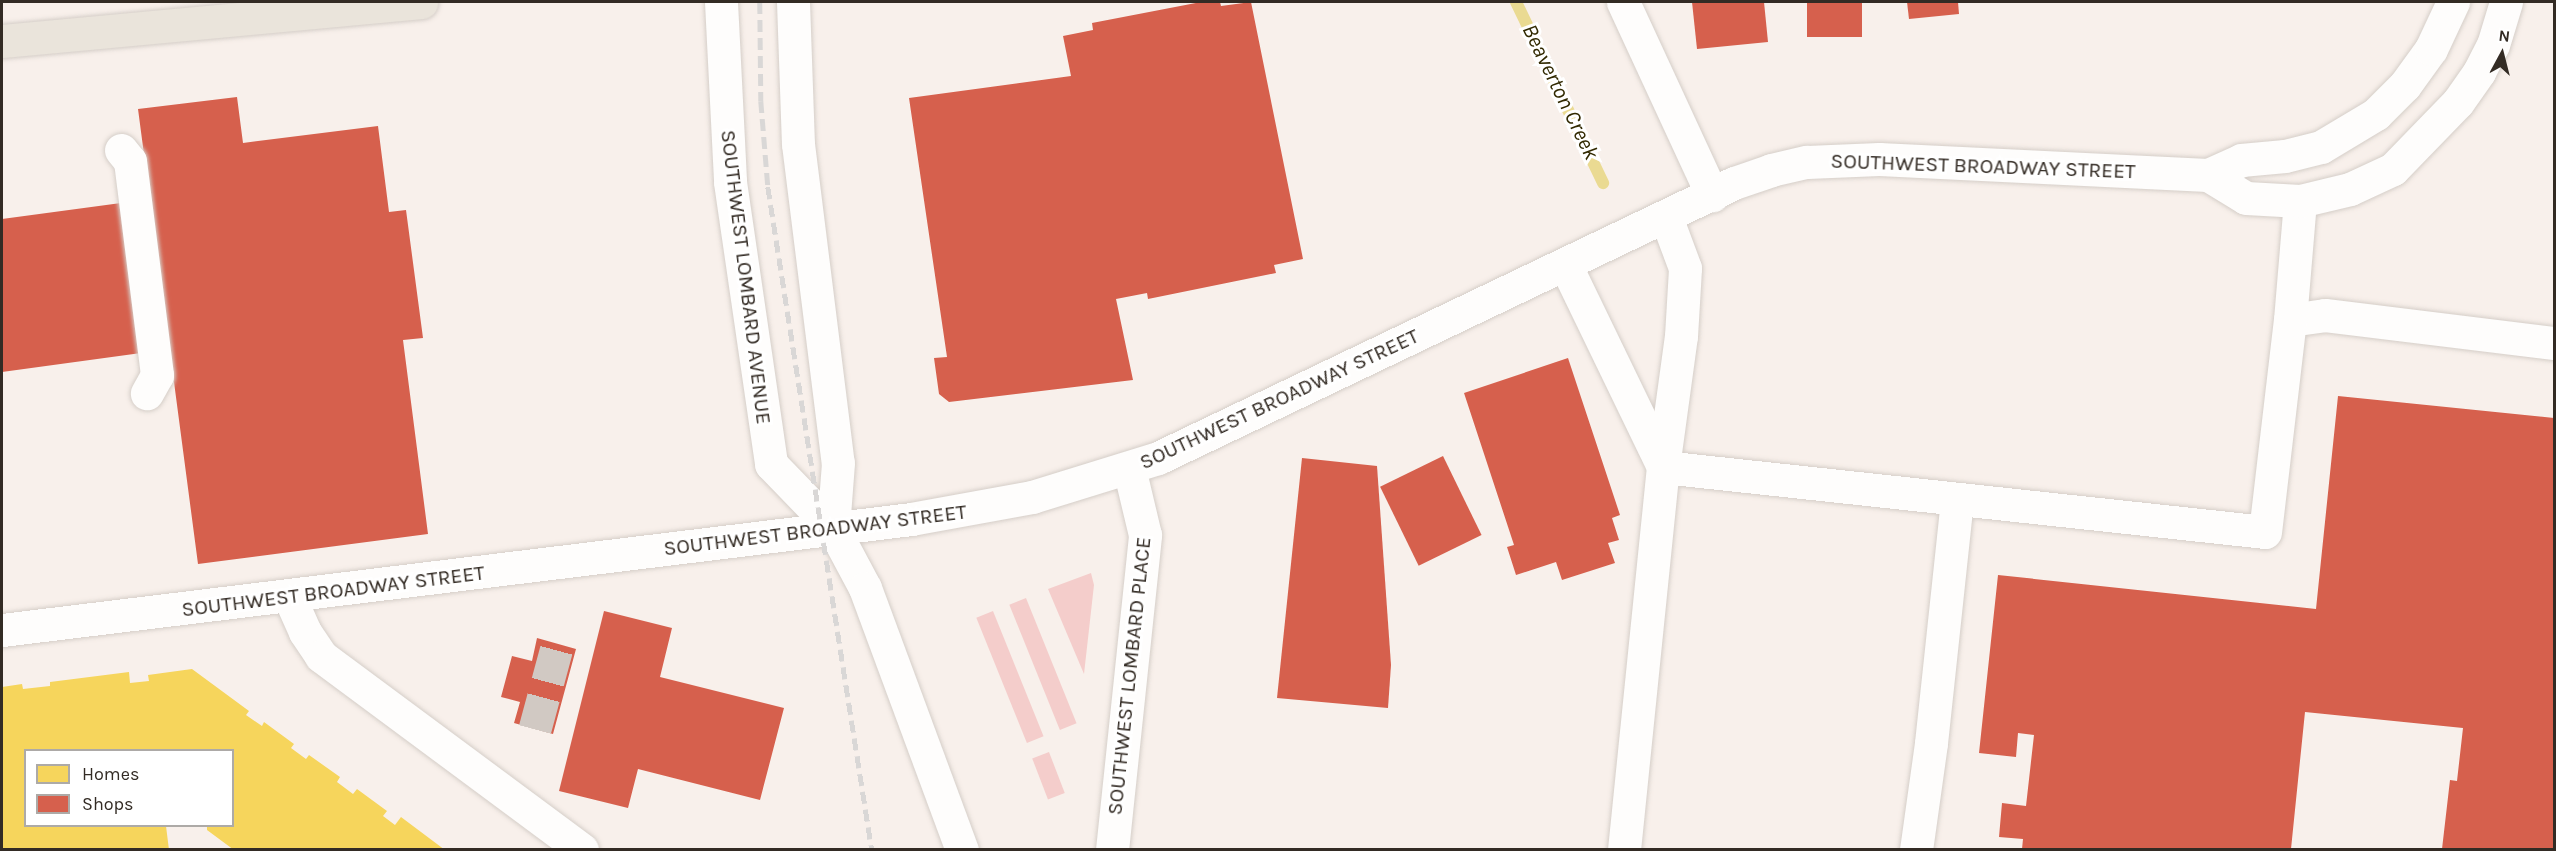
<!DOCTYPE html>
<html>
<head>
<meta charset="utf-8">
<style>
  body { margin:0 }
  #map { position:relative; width:2556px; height:851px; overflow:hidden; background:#f8f0eb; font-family:Karla,sans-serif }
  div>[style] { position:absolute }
  .green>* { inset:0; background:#f4cdcb; transform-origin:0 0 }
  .homes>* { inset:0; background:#f6d55c }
  .shops>* { inset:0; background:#d6604d; transform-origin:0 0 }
  .stream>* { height:12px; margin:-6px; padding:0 6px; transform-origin:6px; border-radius:6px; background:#eada92 }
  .minor-tunnel>* { height:33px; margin-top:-16.5px; transform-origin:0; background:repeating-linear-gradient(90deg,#d1c9c3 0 33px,transparent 0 49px) }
  .roads { filter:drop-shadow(0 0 2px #d5cec8) drop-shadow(0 0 2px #d5cec8) }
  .minor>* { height:33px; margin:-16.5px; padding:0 16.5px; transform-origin:16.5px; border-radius:16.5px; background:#fefdfc }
  .major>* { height:33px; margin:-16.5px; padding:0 16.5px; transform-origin:16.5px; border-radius:16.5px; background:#eae4db }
  .rail>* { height:4.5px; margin-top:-2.25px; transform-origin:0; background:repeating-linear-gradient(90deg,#d9d7d6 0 12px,transparent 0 18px) }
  span { translate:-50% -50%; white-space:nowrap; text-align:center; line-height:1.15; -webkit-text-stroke:6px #fff; paint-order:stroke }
  .street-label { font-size:21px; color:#332b24 }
  .water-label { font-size:22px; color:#312900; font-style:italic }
  .frame { position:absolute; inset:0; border:3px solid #332b24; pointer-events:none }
  .legend { position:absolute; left:24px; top:749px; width:210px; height:78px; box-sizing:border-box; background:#fff; border:2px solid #adaaa7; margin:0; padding:8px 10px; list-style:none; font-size:18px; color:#332b24 }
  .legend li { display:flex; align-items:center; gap:12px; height:30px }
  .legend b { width:30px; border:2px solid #adaaa7 }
  .north { position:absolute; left:2472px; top:24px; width:60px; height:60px; -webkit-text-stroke:4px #fff; paint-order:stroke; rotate:7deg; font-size:16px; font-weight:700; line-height:24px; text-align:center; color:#332b24 }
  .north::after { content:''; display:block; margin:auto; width:21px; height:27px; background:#332b24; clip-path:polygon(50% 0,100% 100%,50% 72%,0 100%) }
</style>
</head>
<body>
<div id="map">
  <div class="green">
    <div style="clip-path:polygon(1091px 573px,1094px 585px,1084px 674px,1048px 589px)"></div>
    <div style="left:1026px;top:598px;width:135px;height:18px;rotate:68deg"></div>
    <div style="left:993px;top:611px;width:135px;height:18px;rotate:68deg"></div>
    <div style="left:1049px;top:752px;width:44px;height:18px;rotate:69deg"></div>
  </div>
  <div class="homes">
    <div style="clip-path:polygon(192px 669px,249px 711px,246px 715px,262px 726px,264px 722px,294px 744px,291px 748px,306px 759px,309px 755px,340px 777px,337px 782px,353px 794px,357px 789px,387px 811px,383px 816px,395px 825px,401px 817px,445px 850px,234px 850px,207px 830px,207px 826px,232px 826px,232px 750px,26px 750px,26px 826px,166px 826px,169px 850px,2px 850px,2px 687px,22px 684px,23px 689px,50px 686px,50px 682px,129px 672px,130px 683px,149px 681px,148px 675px)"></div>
  </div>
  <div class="shops">
    <div style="clip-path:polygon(1201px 2px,1220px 2px,1221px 6px,1251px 2px,1303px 259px,1274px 265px,1276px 273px,1148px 299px,1147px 293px,1116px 299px,1133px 380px,949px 402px,939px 394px,934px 358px,947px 357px,909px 98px,1071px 76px,1063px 36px,1093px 30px,1092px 23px)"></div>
    <div style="clip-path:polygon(1692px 2px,1764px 2px,1768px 42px,1697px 49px)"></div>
    <div style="left:1807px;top:2px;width:55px;height:35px"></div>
    <div style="clip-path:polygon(1907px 2px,1958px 2px,1959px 14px,1909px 19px)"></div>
    <div style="clip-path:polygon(237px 97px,243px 143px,378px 126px,389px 212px,406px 210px,423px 338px,403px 340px,428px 534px,198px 564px,138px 109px)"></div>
    <div style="clip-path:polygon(121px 203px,141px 353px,2px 372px,2px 219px)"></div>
    <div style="clip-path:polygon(1568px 358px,1620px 515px,1612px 518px,1619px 540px,1608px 543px,1615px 563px,1562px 580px,1556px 562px,1516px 575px,1507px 547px,1514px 545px,1464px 393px)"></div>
    <div style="clip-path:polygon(2338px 396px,2554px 418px,2554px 849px,2442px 849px,2450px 780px,2457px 781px,2463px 728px,2305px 712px,2291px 849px,2022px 849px,2023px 839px,1999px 837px,2002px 803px,2026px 806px,2034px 735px,2018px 733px,2016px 757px,1979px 753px,1998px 575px,2316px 609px)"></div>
    <div style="left:1443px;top:456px;width:88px;height:70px;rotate:64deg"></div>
    <div style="clip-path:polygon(1302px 458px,1377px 466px,1391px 665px,1388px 708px,1277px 698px)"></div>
    <div style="clip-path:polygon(604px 611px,672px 628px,660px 677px,784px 708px,760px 800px,638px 769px,628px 808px,559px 791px)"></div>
    <div style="clip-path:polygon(537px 638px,576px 649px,553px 734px,514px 723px,520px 702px,501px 697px,512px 656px,532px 661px)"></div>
  </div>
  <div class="stream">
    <div style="left:1516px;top:2px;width:201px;rotate:64.3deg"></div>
  </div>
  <div class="minor-tunnel">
    <div style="left:535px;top:729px;width:88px;rotate:-74.9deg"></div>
  </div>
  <div class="roads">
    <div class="minor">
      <div style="left:721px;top:2px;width:180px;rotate:87.1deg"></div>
      <div style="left:730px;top:182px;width:285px;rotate:81.7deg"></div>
      <div style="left:771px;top:464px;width:89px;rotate:45.9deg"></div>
      <div style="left:833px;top:528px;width:68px;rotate:61.9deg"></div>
      <div style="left:865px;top:588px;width:279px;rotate:69.7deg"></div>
      <div style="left:793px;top:2px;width:142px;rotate:88deg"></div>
      <div style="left:798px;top:144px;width:321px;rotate:82.9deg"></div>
      <div style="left:838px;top:463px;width:65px;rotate:94.4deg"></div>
      <div style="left:1623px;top:2px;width:213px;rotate:65.2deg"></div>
      <div style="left:121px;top:150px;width:14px;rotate:51deg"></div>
      <div style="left:130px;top:161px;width:216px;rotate:82.8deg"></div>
      <div style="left:157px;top:375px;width:21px;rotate:119deg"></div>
      <div style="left:2208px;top:175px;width:36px;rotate:-24deg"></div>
      <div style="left:2241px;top:160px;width:44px;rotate:-5.2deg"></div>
      <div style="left:2285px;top:156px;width:37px;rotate:-14deg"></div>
      <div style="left:2321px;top:147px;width:64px;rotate:-31deg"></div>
      <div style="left:2376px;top:114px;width:41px;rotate:-45deg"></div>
      <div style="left:2405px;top:85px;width:44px;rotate:-54.2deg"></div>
      <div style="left:2431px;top:49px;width:52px;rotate:-64.9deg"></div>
      <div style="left:1565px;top:264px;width:225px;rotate:64.2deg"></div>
      <div style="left:2290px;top:320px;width:35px;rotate:-8deg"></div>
      <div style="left:2325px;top:315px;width:231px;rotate:7deg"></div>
      <div style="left:1663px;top:467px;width:605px;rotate:6.16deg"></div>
      <div style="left:2265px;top:532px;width:213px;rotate:-83.3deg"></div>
      <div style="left:2290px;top:320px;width:119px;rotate:-85.2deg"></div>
      <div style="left:289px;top:596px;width:39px;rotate:66deg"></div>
      <div style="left:305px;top:632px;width:29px;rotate:56deg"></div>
      <div style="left:321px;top:656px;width:325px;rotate:36.6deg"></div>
      <div style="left:2px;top:630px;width:916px;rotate:-6.96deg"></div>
      <div style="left:911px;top:519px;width:123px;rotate:-10.3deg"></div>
      <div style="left:1032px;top:497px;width:132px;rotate:-17.2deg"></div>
      <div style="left:1158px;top:458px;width:638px;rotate:-25.52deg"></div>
      <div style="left:1734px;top:183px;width:39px;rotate:-19deg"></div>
      <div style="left:1771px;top:170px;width:37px;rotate:-13deg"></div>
      <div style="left:1807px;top:162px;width:72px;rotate:-2.4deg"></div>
      <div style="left:1879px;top:159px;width:329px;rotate:2.8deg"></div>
      <div style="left:2208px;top:175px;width:44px;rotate:31.2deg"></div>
      <div style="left:2246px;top:198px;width:54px;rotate:3.2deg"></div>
      <div style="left:2300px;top:201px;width:51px;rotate:-13.5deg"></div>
      <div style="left:2350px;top:189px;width:47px;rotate:-24.9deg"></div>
      <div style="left:2393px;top:169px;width:93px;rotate:-45.9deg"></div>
      <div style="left:2458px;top:102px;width:37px;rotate:-55deg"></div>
      <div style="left:2479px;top:72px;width:30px;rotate:-63deg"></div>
      <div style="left:2493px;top:45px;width:45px;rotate:-73.2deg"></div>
      <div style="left:1112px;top:850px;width:317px;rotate:-84deg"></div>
      <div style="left:1145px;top:535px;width:69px;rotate:-103.4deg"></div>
      <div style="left:1624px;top:850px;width:385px;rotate:-84.2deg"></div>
      <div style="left:1663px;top:467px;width:132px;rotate:-82.2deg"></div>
      <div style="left:1681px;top:336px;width:68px;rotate:-86.6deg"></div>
      <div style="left:1685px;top:268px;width:54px;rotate:-110.4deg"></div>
      <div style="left:1916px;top:850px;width:108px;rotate:-82deg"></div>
      <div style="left:1931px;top:743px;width:244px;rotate:-83.9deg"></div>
    </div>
    <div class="major">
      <div style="left:2px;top:41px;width:421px;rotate:-5.3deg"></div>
    </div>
  </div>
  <div class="rail">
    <div style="left:760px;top:2px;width:99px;rotate:89.4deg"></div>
    <div style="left:761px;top:101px;width:86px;rotate:85.3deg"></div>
    <div style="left:768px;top:187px;width:671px;rotate:81.09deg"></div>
  </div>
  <div class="street-label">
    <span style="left:1983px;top:166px;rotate:2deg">SOUTHWEST BROADWAY STREET</span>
    <span style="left:746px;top:277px;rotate:83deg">SOUTHWEST LOMBARD AVENUE</span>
    <span style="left:1279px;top:399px;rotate:-25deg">SOUTHWEST BROADWAY STREET</span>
    <span style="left:815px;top:530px;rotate:-7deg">SOUTHWEST BROADWAY STREET</span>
    <span style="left:333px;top:591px;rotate:-7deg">SOUTHWEST BROADWAY STREET</span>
    <span style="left:1129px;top:676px;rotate:-84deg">SOUTHWEST LOMBARD PLACE</span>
  </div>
  <div class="water-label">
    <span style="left:1560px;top:92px;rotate:64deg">Beaverton Creek</span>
  </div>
  <div class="frame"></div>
  <ul class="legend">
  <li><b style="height:16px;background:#f6d55c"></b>Homes</li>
  <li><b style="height:16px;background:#d6604d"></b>Shops</li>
  </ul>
  <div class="north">N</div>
</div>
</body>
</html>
